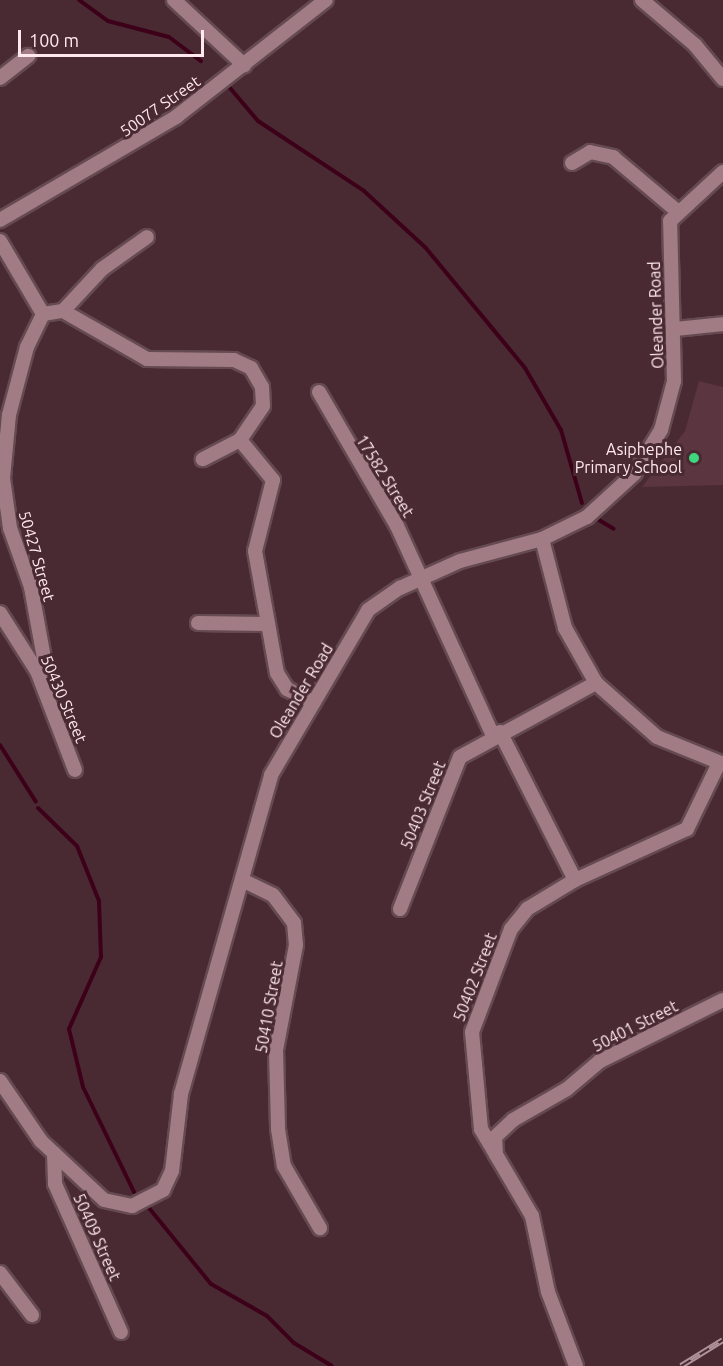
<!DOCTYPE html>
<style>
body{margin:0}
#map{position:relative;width:723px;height:1366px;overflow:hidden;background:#4a2a32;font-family:Ubuntu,sans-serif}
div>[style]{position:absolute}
.built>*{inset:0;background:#5b353f}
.stream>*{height:4px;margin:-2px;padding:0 2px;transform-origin:2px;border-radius:2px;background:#3d0019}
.roads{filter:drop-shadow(2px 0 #654a51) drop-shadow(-2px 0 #654a51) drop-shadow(0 2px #654a51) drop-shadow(0 -2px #654a51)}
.minor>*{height:14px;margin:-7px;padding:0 7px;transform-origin:7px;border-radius:7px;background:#a27c85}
.rail>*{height:6px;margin-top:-3px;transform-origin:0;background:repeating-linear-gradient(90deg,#4a2a32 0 11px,#ae949a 0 22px);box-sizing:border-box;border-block:2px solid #ae949a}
.dots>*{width:16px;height:16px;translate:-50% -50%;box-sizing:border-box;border:3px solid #4a2a32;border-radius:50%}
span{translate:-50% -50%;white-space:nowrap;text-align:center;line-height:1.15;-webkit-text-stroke:6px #4a2a32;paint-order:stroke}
.street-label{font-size:16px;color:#ffe9ee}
.poi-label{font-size:16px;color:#ffe9ee}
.right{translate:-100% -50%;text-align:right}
.scale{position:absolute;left:18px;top:30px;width:186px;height:27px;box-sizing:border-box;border:3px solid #ffe9ee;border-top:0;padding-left:8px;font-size:18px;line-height:21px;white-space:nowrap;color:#ffe9ee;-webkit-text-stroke:4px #4a2a32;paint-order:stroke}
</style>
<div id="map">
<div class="built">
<div style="clip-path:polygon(699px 381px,723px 387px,723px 485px,642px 487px,685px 431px)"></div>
</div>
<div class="stream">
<div style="left:79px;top:0;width:36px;rotate:36deg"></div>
<div style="left:108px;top:21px;width:63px;rotate:14.7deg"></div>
<div style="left:169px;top:37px;width:40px;rotate:37deg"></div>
<div style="left:230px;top:88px;width:43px;rotate:49.7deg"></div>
<div style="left:258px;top:121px;width:127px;rotate:33.4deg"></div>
<div style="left:364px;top:191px;width:83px;rotate:42.6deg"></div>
<div style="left:425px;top:247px;width:157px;rotate:50.4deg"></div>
<div style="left:525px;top:368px;width:72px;rotate:59.9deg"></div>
<div style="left:561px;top:430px;width:76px;rotate:74deg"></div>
<div style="left:599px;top:520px;width:17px;rotate:31deg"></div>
<div style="left:0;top:745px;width:67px;rotate:57.7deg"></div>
<div style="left:38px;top:808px;width:54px;rotate:44.3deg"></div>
<div style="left:77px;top:846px;width:59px;rotate:68.2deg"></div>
<div style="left:99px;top:901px;width:56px;rotate:88deg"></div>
<div style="left:101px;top:957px;width:79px;rotate:114deg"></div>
<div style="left:69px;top:1029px;width:60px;rotate:76.4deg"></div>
<div style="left:83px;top:1087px;width:117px;rotate:64.1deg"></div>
<div style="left:149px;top:1208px;width:98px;rotate:50.8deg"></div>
<div style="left:211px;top:1284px;width:64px;rotate:29.7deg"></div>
<div style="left:267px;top:1316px;width:38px;rotate:45deg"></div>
<div style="left:294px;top:1343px;width:44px;rotate:31.2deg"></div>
</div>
<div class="roads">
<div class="minor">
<div style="left:174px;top:0;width:96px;rotate:42.9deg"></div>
<div style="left:642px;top:0;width:70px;rotate:40.3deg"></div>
<div style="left:695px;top:45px;width:44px;rotate:50.5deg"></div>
<div style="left:0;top:78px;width:36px;rotate:-38deg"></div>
<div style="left:572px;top:163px;width:21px;rotate:-31deg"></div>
<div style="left:590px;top:152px;width:24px;rotate:12deg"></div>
<div style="left:613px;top:157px;width:82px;rotate:40.1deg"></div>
<div style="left:0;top:220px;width:204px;rotate:-30.3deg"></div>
<div style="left:176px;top:117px;width:190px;rotate:-38deg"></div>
<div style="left:0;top:241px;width:85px;rotate:59.5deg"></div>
<div style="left:63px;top:311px;width:57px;rotate:-47.1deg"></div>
<div style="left:102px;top:269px;width:55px;rotate:-35.4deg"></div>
<div style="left:43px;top:314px;width:20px;rotate:-9deg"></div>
<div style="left:63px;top:311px;width:97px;rotate:29.7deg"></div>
<div style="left:147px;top:359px;width:87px;rotate:0.7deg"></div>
<div style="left:234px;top:360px;width:19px;rotate:25deg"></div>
<div style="left:251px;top:368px;width:22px;rotate:60deg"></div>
<div style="left:262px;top:387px;width:19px;rotate:87deg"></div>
<div style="left:263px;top:406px;width:41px;rotate:124.1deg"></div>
<div style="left:240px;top:440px;width:42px;rotate:152.8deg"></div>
<div style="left:675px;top:329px;width:48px;rotate:-5.9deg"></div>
<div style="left:319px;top:392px;width:155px;rotate:59.8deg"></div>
<div style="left:397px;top:526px;width:231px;rotate:65.4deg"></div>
<div style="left:240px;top:440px;width:52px;rotate:50.5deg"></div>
<div style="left:273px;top:480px;width:73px;rotate:104.2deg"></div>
<div style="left:255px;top:551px;width:124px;rotate:79.8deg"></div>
<div style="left:277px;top:673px;width:19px;rotate:58deg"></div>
<div style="left:287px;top:689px;width:30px;rotate:27deg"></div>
<div style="left:542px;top:539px;width:92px;rotate:75.5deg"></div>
<div style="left:565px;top:628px;width:63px;rotate:60.6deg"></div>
<div style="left:596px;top:683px;width:81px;rotate:41.5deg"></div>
<div style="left:657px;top:737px;width:71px;rotate:22.2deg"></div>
<div style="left:0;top:613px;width:69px;rotate:57.5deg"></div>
<div style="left:37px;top:671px;width:106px;rotate:69deg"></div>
<div style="left:198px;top:623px;width:67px;rotate:0.9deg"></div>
<div style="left:37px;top:671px;width:9px;rotate:-13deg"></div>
<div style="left:46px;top:669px;width:83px;rotate:-100.4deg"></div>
<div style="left:31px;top:587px;width:63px;rotate:-109.6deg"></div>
<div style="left:10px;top:528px;width:50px;rotate:-98deg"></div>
<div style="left:3px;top:478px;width:63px;rotate:-84.6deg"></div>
<div style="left:9px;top:415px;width:70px;rotate:-75.2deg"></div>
<div style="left:27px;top:347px;width:37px;rotate:-64deg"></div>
<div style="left:500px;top:732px;width:166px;rotate:63.1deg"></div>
<div style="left:242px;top:880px;width:34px;rotate:26deg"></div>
<div style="left:273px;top:895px;width:35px;rotate:53deg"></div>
<div style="left:294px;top:923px;width:22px;rotate:85deg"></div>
<div style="left:296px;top:945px;width:107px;rotate:100.8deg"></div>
<div style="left:276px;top:1050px;width:79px;rotate:88.5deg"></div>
<div style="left:278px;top:1129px;width:37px;rotate:81deg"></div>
<div style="left:284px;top:1166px;width:72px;rotate:59.9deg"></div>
<div style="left:400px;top:909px;width:163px;rotate:-68.5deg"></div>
<div style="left:460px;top:757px;width:155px;rotate:-28.6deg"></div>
<div style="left:0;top:1081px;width:73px;rotate:55.7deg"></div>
<div style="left:41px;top:1141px;width:86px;rotate:43.1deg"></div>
<div style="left:104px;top:1200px;width:29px;rotate:12deg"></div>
<div style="left:132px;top:1206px;width:35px;rotate:-27deg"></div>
<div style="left:163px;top:1190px;width:21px;rotate:-65deg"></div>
<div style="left:172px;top:1171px;width:78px;rotate:-83.3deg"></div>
<div style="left:181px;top:1094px;width:331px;rotate:-74.2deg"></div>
<div style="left:271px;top:775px;width:191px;rotate:-59.5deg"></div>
<div style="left:368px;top:610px;width:39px;rotate:-35deg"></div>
<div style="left:400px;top:588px;width:66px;rotate:-24.2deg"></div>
<div style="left:460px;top:561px;width:85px;rotate:-15deg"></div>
<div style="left:542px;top:539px;width:50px;rotate:-26.1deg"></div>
<div style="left:587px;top:517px;width:64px;rotate:-42.5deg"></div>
<div style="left:634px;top:474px;width:52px;rotate:-58.5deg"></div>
<div style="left:661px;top:430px;width:51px;rotate:-75.1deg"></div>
<div style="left:674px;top:381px;width:160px;rotate:-91.4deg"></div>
<div style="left:670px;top:221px;width:72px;rotate:-42.8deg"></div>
<div style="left:54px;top:1153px;width:31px;rotate:88deg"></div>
<div style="left:55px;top:1184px;width:162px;rotate:66deg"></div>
<div style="left:496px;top:1155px;width:18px;rotate:-93deg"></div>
<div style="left:495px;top:1137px;width:25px;rotate:-43deg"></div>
<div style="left:513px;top:1120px;width:62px;rotate:-29.9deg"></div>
<div style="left:567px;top:1089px;width:43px;rotate:-40.3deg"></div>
<div style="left:600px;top:1061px;width:137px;rotate:-26.4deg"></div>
<div style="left:0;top:1273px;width:53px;rotate:52.7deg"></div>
<div style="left:576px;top:1366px;width:79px;rotate:-110.7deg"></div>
<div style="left:548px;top:1292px;width:78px;rotate:-101.9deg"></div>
<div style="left:532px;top:1216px;width:101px;rotate:-120.4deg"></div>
<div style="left:481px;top:1129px;width:97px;rotate:-95.3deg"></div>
<div style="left:472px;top:1032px;width:110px;rotate:-69.3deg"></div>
<div style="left:511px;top:929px;width:26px;rotate:-51deg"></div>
<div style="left:527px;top:909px;width:56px;rotate:-31.1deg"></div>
<div style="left:575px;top:880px;width:123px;rotate:-24.5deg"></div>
<div style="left:687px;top:829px;width:73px;rotate:-64.1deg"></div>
</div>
</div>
<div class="rail">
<div style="left:681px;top:1366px;width:49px;rotate:-31.8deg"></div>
</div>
<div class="dots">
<div style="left:694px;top:458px;background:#3ed77d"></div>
</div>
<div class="street-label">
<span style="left:160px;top:106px;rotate:-35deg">50077 Street</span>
<span style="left:656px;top:315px;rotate:-92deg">Oleander Road</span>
<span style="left:385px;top:476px;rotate:58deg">17582 Street</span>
<span style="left:37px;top:556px;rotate:74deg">50427 Street</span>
<span style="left:301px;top:691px;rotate:-59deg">Oleander Road</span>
<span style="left:64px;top:699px;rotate:67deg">50430 Street</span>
<span style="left:423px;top:805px;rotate:-68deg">50403 Street</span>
<span style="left:475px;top:977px;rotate:-69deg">50402 Street</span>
<span style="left:269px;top:1007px;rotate:-80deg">50410 Street</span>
<span style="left:635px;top:1026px;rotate:-27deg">50401 Street</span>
<span style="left:97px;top:1237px;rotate:66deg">50409 Street</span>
</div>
<div class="poi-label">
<span class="right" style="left:682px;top:458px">Asiphephe<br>Primary School</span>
</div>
<div class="scale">100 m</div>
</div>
